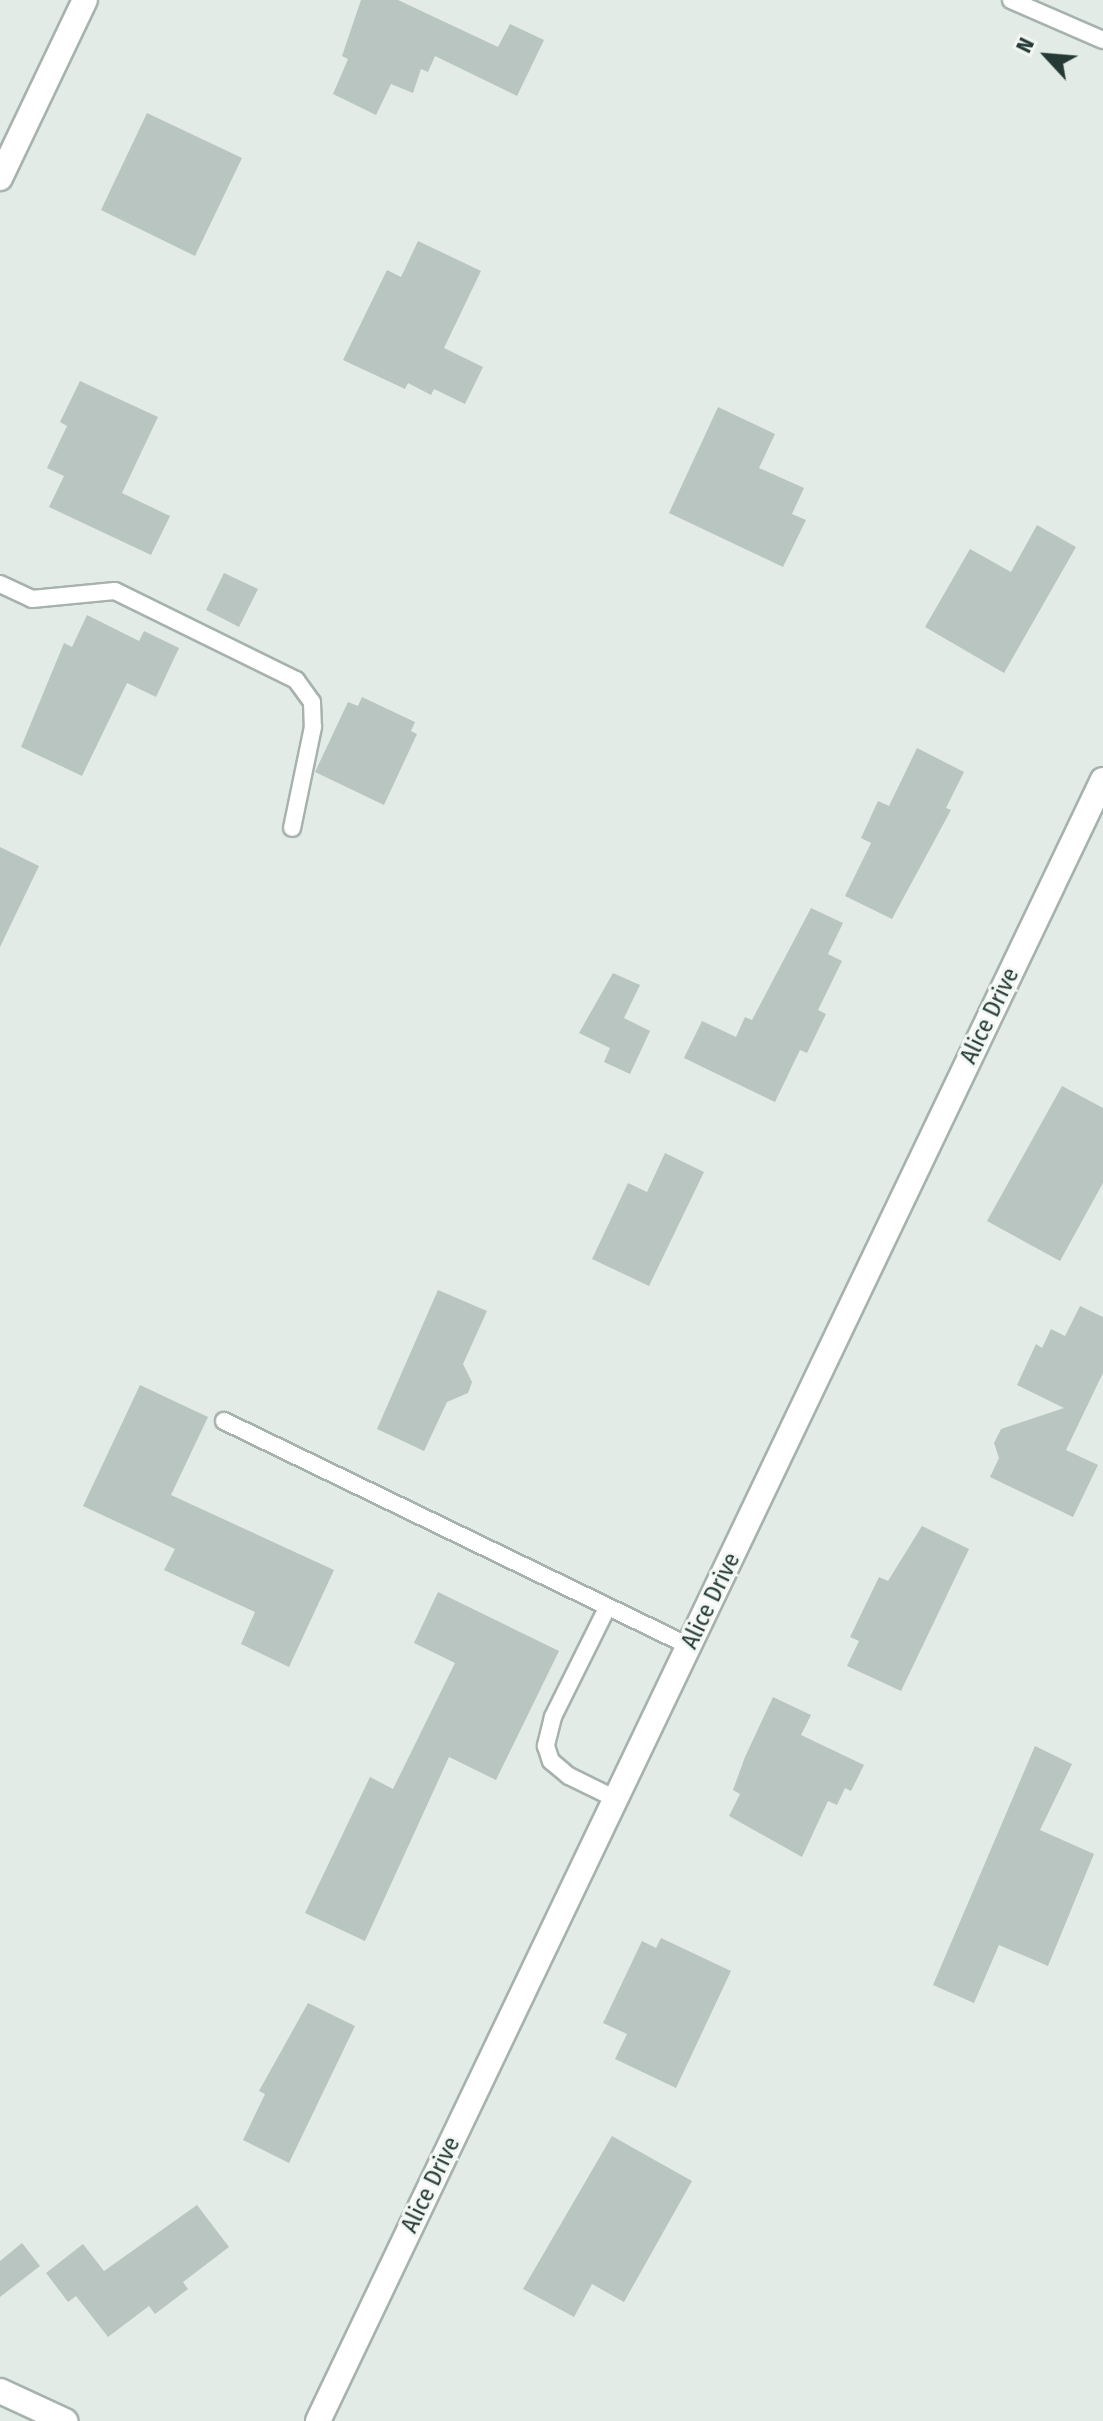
<!DOCTYPE html>
<style>
body{margin:0}
#map{position:relative;width:1103px;height:2421px;overflow:hidden;background:#e3ebe7;font-family:"Fira Sans Condensed",sans-serif}
div>[style]{position:absolute}
.building>*{inset:0;background:#b9c5c0}
.roads{filter:drop-shadow(2px 0 #a6b2ae) drop-shadow(-2px 0 #a6b2ae) drop-shadow(0 2px #a6b2ae) drop-shadow(0 -2px #a6b2ae)}
.service>*{height:16px;margin:-8px;padding:0 8px;transform-origin:8px;border-radius:8px;background:#fff}
.minor>*{height:24px;margin:-12px;padding:0 12px;transform-origin:12px;border-radius:12px;background:#fff}
span{translate:-50% -50%;white-space:nowrap;text-align:center;line-height:1.15;-webkit-text-stroke:6px #f3f8f5;paint-order:stroke}
.street-label{font-size:24px;color:#253a34}
.north{position:absolute;left:1007px;top:16px;width:80px;height:80px;-webkit-text-stroke:6px #f3f8f5;paint-order:stroke;rotate:296deg;font-size:22px;font-weight:700;line-height:32px;text-align:center;color:#253a34}
.north::after{content:'';display:block;margin:auto;width:28px;height:36px;background:#253a34;clip-path:polygon(50% 0,100% 100%,50% 72%,0 100%)}
</style>
<div id="map">
<div class="building">
<div style="clip-path:polygon(361px 0,398px 0,498px 47px,510px 24px,544px 40px,517px 96px,435px 56px,428px 72px,421px 69px,413px 93px,391px 84px,376px 115px,333px 94px,348px 59px,342px 56px)"></div>
<div style="clip-path:polygon(147px 113px,242px 158px,195px 256px,101px 210px)"></div>
<div style="clip-path:polygon(418px 241px,481px 271px,444px 348px,483px 367px,465px 404px,434px 389px,431px 395px,408px 383px,405px 389px,343px 360px,387px 270px,401px 277px)"></div>
<div style="clip-path:polygon(80px 381px,158px 417px,122px 493px,170px 516px,151px 555px,49px 507px,64px 476px,47px 468px,67px 426px,60px 422px)"></div>
<div style="clip-path:polygon(718px 407px,775px 434px,759px 468px,804px 488px,792px 514px,806px 520px,783px 567px,669px 513px)"></div>
<div style="clip-path:polygon(1037px 525px,1076px 547px,1004px 673px,925px 627px,970px 549px,1011px 572px)"></div>
<div style="clip-path:polygon(224px 573px,258px 589px,239px 627px,206px 610px)"></div>
<div style="clip-path:polygon(87px 615px,139px 641px,144px 631px,179px 648px,156px 697px,127px 683px,82px 776px,21px 747px,64px 643px,72px 647px)"></div>
<div style="clip-path:polygon(362px 697px,415px 722px,411px 731px,417px 734px,384px 805px,315px 772px,348px 702px,358px 706px)"></div>
<div style="clip-path:polygon(917px 748px,964px 772px,946px 808px,951px 810px,892px 919px,845px 896px,871px 843px,861px 838px,878px 801px,889px 806px)"></div>
<div style="clip-path:polygon(0 847px,39px 866px,0 947px)"></div>
<div style="clip-path:polygon(811px 908px,843px 923px,828px 954px,842px 961px,818px 1010px,826px 1014px,807px 1053px,800px 1050px,775px 1102px,684px 1058px,702px 1021px,736px 1037px,745px 1017px,752px 1020px)"></div>
<div style="clip-path:polygon(613px 973px,640px 985px,624px 1018px,650px 1031px,630px 1074px,604px 1062px,610px 1048px,579px 1033px)"></div>
<div style="clip-path:polygon(1062px 1086px,1103px 1108px,1103px 1183px,1060px 1261px,987px 1221px)"></div>
<div style="clip-path:polygon(665px 1153px,704px 1172px,649px 1286px,592px 1259px,628px 1183px,647px 1192px)"></div>
<div style="clip-path:polygon(438px 1290px,487px 1311px,463px 1364px,472px 1382px,468px 1393px,447px 1402px,424px 1451px,377px 1429px)"></div>
<div style="clip-path:polygon(1080px 1306px,1103px 1317px,1103px 1373px,1066px 1450px,1098px 1465px,1073px 1517px,990px 1477px,999px 1458px,994px 1443px,1001px 1429px,1064px 1408px,1017px 1385px,1036px 1344px,1042px 1348px,1051px 1329px,1065px 1336px)"></div>
<div style="clip-path:polygon(140px 1385px,208px 1417px,171px 1495px,334px 1570px,289px 1667px,241px 1644px,255px 1612px,164px 1570px,175px 1549px,83px 1506px)"></div>
<div style="clip-path:polygon(922px 1526px,969px 1549px,901px 1691px,847px 1666px,859px 1641px,850px 1637px,879px 1577px,888px 1581px)"></div>
<div style="clip-path:polygon(438px 1592px,559px 1651px,496px 1780px,449px 1757px,365px 1941px,305px 1913px,370px 1777px,393px 1789px,455px 1663px,414px 1643px)"></div>
<div style="clip-path:polygon(773px 1697px,811px 1715px,801px 1735px,864px 1765px,851px 1791px,845px 1788px,837px 1805px,828px 1801px,802px 1857px,729px 1816px,740px 1794px,733px 1790px,745px 1757px)"></div>
<div style="clip-path:polygon(1035px 1746px,1072px 1764px,1040px 1830px,1094px 1854px,1048px 1966px,999px 1945px,974px 2003px,933px 1985px)"></div>
<div style="clip-path:polygon(661px 1938px,731px 1971px,676px 2088px,615px 2059px,627px 2034px,603px 2023px,642px 1941px,656px 1948px)"></div>
<div style="clip-path:polygon(308px 2003px,355px 2026px,289px 2163px,243px 2140px,265px 2094px,259px 2091px)"></div>
<div style="clip-path:polygon(612px 2136px,692px 2181px,624px 2302px,592px 2284px,574px 2317px,523px 2289px)"></div>
<div style="clip-path:polygon(197px 2205px,229px 2247px,183px 2282px,188px 2289px,155px 2314px,149px 2306px,108px 2337px,76px 2296px,68px 2302px,46px 2273px,83px 2244px,104px 2271px)"></div>
<div style="clip-path:polygon(22px 2243px,40px 2266px,0 2297px,0 2261px)"></div>
</div>
<div class="roads">
<div class="service">
<div style="left:1011px;top:0;width:100px;rotate:23.5deg"></div>
<div style="left:0;top:584px;width:35px;rotate:25deg"></div>
<div style="left:32px;top:599px;width:83px;rotate:-5.5deg"></div>
<div style="left:115px;top:591px;width:202px;rotate:26.2deg"></div>
<div style="left:296px;top:680px;width:27px;rotate:54deg"></div>
<div style="left:312px;top:702px;width:25px;rotate:88deg"></div>
<div style="left:313px;top:727px;width:103px;rotate:101.7deg"></div>
<div style="left:224px;top:1421px;width:517px;rotate:25.82deg"></div>
<div style="left:607px;top:1608px;width:122px;rotate:116.4deg"></div>
<div style="left:553px;top:1717px;width:30px;rotate:104deg"></div>
<div style="left:546px;top:1746px;width:16px;rotate:72deg"></div>
<div style="left:551px;top:1761px;width:23px;rotate:40deg"></div>
<div style="left:569px;top:1776px;width:52px;rotate:26.1deg"></div>
</div>
<div class="minor">
<div style="left:0;top:178px;width:197px;rotate:-64.5deg"></div>
<div style="left:0;top:2391px;width:72px;rotate:24.8deg"></div>
<div style="left:318px;top:2421px;width:1819px;rotate:-64.44deg"></div>
</div>
</div>
<div class="street-label">
<span style="left:990px;top:1016px;rotate:-64deg">Alice Drive</span>
<span style="left:711px;top:1601px;rotate:-64deg">Alice Drive</span>
<span style="left:431px;top:2185px;rotate:-64deg">Alice Drive</span>
</div>
<div class="north">N</div>
</div>
